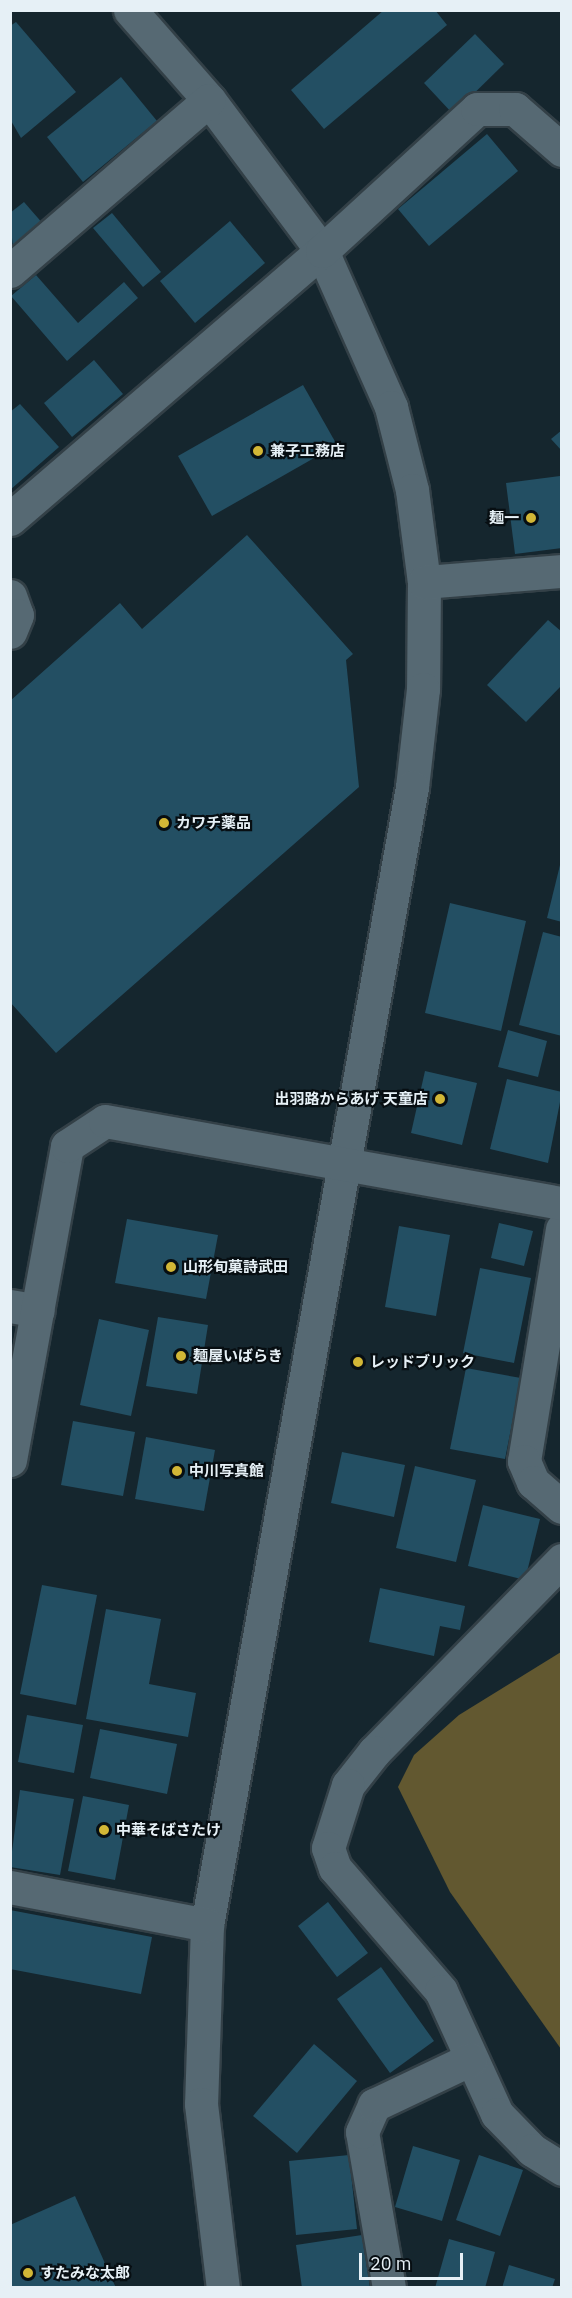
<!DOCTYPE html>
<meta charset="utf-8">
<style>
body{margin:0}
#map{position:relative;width:572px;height:2298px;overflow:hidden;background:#15262e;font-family:"IBM Plex Sans","Noto Sans JP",sans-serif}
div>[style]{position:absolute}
.forest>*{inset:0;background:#625830}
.building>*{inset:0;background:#234f63}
.roads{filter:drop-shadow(2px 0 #334047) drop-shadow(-2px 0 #334047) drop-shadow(0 2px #334047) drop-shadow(0 -2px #334047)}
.minor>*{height:33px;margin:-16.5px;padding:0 16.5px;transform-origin:16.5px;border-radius:16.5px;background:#566973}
.dots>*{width:16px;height:16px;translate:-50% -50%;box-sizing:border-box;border:3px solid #070e12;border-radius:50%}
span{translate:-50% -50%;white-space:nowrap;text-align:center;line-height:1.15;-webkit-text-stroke:4.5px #070e12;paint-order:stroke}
.poi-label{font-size:15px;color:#e6f0f6;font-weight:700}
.left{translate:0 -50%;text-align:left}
.right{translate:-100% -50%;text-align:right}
.frame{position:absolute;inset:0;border:12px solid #e6f0f6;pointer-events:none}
.scale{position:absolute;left:359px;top:2253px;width:104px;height:27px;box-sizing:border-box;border:3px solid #e6f0f6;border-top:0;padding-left:8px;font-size:18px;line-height:21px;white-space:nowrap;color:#e6f0f6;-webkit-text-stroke:4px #070e12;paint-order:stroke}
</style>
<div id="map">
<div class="forest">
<div style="clip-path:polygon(561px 1652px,561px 2049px,450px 1892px,398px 1787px,414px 1755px,459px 1715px)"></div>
</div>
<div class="building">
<div style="clip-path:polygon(384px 10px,435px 10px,447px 25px,324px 129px,291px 90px)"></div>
<div style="clip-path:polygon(16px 22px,76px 92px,21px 138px,10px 119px,10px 26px)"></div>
<div style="clip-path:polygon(475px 34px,504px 64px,453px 114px,424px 83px)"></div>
<div style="clip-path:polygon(121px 77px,157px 121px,83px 182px,47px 137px)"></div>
<div style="clip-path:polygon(487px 134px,518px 171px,429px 246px,398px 209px)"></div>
<div style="clip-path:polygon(24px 202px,44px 225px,13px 250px,10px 213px)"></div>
<div style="clip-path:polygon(112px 213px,161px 272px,143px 287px,93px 228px)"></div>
<div style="clip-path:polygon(230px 221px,265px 263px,195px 323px,160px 281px)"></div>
<div style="clip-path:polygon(36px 275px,78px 323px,124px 282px,138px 298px,67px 361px,11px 296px)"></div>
<div style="clip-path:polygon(94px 360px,123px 394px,72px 437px,44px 403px)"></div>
<div style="clip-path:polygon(303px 385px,337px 445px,212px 516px,178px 456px)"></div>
<div style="clip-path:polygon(20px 404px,59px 447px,10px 490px,10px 412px)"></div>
<div style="clip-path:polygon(562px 430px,562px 451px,551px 439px)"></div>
<div style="clip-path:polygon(560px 476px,562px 548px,515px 554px,506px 483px)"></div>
<div style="clip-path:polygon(247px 535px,353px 654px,346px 660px,359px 787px,56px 1053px,10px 1002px,10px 701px,120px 603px,142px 629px)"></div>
<div style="clip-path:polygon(548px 620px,562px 632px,562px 685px,526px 722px,487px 685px)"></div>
<div style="clip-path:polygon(561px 861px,562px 861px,562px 922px,547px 918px)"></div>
<div style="clip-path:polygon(450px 903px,526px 921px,501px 1031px,425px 1013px)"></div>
<div style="clip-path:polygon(543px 932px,562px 937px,562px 1036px,519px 1025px)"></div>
<div style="clip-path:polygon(508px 1030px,547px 1041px,538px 1077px,498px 1067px)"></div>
<div style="clip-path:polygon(425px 1071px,477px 1083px,462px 1145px,411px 1133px)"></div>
<div style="clip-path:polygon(507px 1079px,562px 1092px,548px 1163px,490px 1149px)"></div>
<div style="clip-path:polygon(127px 1219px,218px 1235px,206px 1299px,115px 1283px)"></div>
<div style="clip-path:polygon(499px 1223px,533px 1231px,524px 1266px,491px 1258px)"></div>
<div style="clip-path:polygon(399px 1226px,450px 1235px,436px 1316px,385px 1307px)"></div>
<div style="clip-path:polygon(480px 1268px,531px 1278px,514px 1363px,463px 1353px)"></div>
<div style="clip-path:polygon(158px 1317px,208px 1325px,197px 1394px,146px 1386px)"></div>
<div style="clip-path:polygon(99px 1319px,149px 1330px,131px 1416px,80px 1405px)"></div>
<div style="clip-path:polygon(466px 1368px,521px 1378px,505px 1459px,450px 1449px)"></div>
<div style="clip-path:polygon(73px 1421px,135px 1432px,123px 1496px,61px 1485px)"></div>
<div style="clip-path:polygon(146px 1437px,215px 1450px,204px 1511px,135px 1499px)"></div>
<div style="clip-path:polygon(342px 1452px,405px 1465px,394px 1517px,331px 1503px)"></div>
<div style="clip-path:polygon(415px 1466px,476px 1480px,456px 1562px,396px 1548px)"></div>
<div style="clip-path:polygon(483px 1505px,540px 1519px,525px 1580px,468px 1566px)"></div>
<div style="clip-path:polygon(42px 1585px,97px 1595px,76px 1705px,20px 1694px)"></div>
<div style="clip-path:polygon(380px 1588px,465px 1606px,460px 1630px,440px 1626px,434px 1656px,369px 1642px)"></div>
<div style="clip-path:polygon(106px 1609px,161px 1619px,149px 1684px,196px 1693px,188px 1737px,86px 1719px)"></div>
<div style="clip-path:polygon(27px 1715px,83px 1725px,74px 1773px,18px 1762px)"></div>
<div style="clip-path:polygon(100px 1729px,177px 1744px,167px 1794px,90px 1778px)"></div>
<div style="clip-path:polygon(20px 1790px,74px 1799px,60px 1875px,10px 1867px)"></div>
<div style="clip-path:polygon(83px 1796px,129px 1805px,115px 1880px,68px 1871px)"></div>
<div style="clip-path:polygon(328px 1902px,368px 1953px,337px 1977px,298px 1926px)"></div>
<div style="clip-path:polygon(10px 1910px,152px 1937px,141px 1994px,10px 1969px)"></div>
<div style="clip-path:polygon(381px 1967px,434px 2041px,390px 2073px,337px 1999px)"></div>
<div style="clip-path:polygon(314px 2044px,357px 2081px,297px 2153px,253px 2116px)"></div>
<div style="clip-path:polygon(413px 2146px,460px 2160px,442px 2221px,395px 2207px)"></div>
<div style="clip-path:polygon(349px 2155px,357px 2229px,296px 2235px,289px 2161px)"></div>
<div style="clip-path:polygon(479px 2155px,523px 2170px,500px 2236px,456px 2220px)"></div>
<div style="clip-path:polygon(75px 2196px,116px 2288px,10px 2288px,10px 2225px)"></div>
<div style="clip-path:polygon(362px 2235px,370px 2288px,302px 2288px,296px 2245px)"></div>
<div style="clip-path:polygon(449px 2239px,495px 2252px,485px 2288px,435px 2288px)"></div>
<div style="clip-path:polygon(509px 2265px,555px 2279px,552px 2288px,502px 2288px)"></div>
</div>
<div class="roads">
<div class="minor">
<div style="left:130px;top:10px;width:120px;rotate:48.7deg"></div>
<div style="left:209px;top:100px;width:189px;rotate:53.2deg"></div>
<div style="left:322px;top:251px;width:171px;rotate:66.1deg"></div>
<div style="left:391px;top:407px;width:86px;rotate:75.8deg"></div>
<div style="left:412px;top:490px;width:93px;rotate:82.6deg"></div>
<div style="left:424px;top:582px;width:107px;rotate:90.5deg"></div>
<div style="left:423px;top:689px;width:99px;rotate:96.4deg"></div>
<div style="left:412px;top:787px;width:1156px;rotate:100.21deg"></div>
<div style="left:207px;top:1925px;width:179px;rotate:91.9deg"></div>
<div style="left:201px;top:2104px;width:185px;rotate:83.2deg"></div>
<div style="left:10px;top:271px;width:262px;rotate:-40.7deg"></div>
<div style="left:10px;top:519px;width:411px;rotate:-40.7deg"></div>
<div style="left:322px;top:251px;width:210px;rotate:-42.5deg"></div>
<div style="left:477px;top:109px;width:38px"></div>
<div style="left:515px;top:109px;width:62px;rotate:41.1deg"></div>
<div style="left:424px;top:582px;width:138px;rotate:-4.6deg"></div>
<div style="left:10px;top:596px;width:20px;rotate:70deg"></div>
<div style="left:17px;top:615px;width:18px;rotate:112deg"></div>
<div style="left:562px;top:1229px;width:235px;rotate:99.3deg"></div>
<div style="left:524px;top:1461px;width:23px;rotate:67deg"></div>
<div style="left:533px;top:1482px;width:38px;rotate:41deg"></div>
<div style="left:10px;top:1306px;width:28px;rotate:10deg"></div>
<div style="left:10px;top:1460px;width:319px;rotate:-79.7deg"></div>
<div style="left:67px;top:1146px;width:45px;rotate:-33.3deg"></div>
<div style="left:105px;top:1121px;width:464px;rotate:10.2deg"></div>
<div style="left:562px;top:1560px;width:269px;rotate:134.4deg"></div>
<div style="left:374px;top:1752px;width:42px;rotate:128.2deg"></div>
<div style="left:348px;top:1785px;width:66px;rotate:107.6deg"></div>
<div style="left:328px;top:1848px;width:21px;rotate:71deg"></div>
<div style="left:335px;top:1868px;width:162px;rotate:49.2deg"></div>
<div style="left:441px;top:1991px;width:135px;rotate:65.5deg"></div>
<div style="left:497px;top:2114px;width:50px;rotate:45.8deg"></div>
<div style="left:532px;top:2150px;width:36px;rotate:32deg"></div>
<div style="left:10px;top:1887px;width:201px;rotate:10.9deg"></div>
<div style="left:389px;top:2288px;width:158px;rotate:-99.8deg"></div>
<div style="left:362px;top:2132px;width:30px;rotate:-66deg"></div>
<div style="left:374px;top:2105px;width:107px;rotate:-25.4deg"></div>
</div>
</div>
<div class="dots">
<div style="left:258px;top:451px;background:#d2b736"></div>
<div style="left:531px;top:518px;background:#d2b736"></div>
<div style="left:164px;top:823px;background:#d2b736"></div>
<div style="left:440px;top:1099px;background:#d2b736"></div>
<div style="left:171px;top:1267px;background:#d2b736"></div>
<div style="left:181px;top:1356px;background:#d2b736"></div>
<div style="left:358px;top:1362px;background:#d2b736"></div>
<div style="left:177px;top:1471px;background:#d2b736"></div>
<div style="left:104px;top:1830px;background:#d2b736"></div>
<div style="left:28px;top:2273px;background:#d2b736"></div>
</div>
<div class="poi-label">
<span class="left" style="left:270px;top:451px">兼子工務店</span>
<span class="right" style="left:519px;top:518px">麺一</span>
<span class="left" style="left:176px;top:823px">カワチ薬品</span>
<span class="right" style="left:428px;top:1099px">出羽路からあげ 天童店</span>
<span class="left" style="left:183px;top:1267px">山形旬菓詩武田</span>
<span class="left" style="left:193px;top:1356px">麺屋いばらき</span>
<span class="left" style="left:370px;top:1362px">レッドブリック</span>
<span class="left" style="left:189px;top:1471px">中川写真館</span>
<span class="left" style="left:116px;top:1830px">中華そばさたけ</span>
<span class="left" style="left:40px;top:2273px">すたみな太郎</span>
</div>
<div class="frame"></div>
<div class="scale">20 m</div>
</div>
